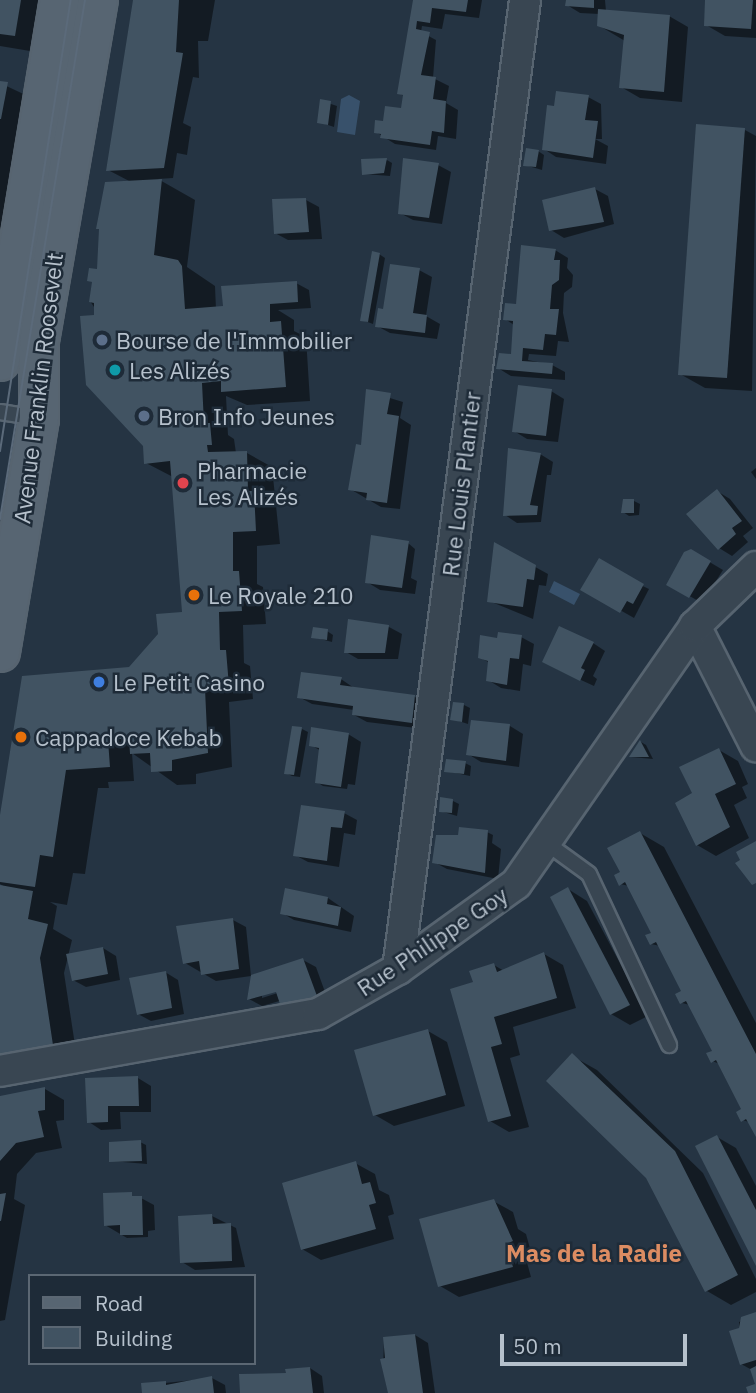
<!DOCTYPE html>
<meta charset="utf-8">
<style>
body{margin:0}
#map{position:relative;width:756px;height:1393px;overflow:hidden;background:#253443;font-family:"IBM Plex Sans",sans-serif}
div>[style]{position:absolute}
.water>*{inset:0;background:#38516b}
.shadow>*{inset:0;background:#0007}
.building>*{inset:0;background:#415362}
.roads{filter:drop-shadow(2px 0 #576470) drop-shadow(-2px 0 #576470) drop-shadow(0 2px #576470) drop-shadow(0 -2px #576470)}
.service>*{height:14px;margin:-7px;padding:0 7px;transform-origin:7px;border-radius:7px;background:#394652}
.minor>*{height:30px;margin:-15px;padding:0 15px;transform-origin:15px;border-radius:15px;background:#394652}
.primary>*{height:38px;margin:-19px;padding:0 19px;transform-origin:19px;border-radius:19px;background:#576572}
.tram>*{height:2px;margin:-1px;padding:0 1px;transform-origin:1px;border-radius:1px;background:#5b6a7a}
.dots>*{width:19px;height:19px;translate:-50% -50%;box-sizing:border-box;border:4px solid #1e2b38;border-radius:50%}
span{translate:-50% -50%;white-space:nowrap;text-align:center;line-height:1.15;-webkit-text-stroke:5px #1e2b38;paint-order:stroke}
.poi-label{font-size:23px;color:#b6c1cc}
.left{translate:0 -50%;text-align:left}
.street-label{font-size:23px;color:#b6c1cc}
.neighbourhood-label{font-size:24px;color:#dc8c62;font-weight:700}
.legend{position:absolute;left:28px;top:1274px;width:228px;height:91px;box-sizing:border-box;background:#1e2b38;border:2px solid #5b6773;margin:0;padding:9px 12px;list-style:none;font-size:21px;color:#b6c1cc}
.legend li{display:flex;align-items:center;gap:14px;height:35px}
.legend b{width:35px;border:2px solid #5b6773}
.scale{position:absolute;left:500px;top:1334px;width:187px;height:32px;box-sizing:border-box;border:4px solid #b6c1cc;border-top:0;padding-left:9px;font-size:21px;line-height:24px;white-space:nowrap;color:#b6c1cc;-webkit-text-stroke:5px #1e2b38;paint-order:stroke}
</style>
<div id="map">
<div class="water">
<div style="clip-path:polygon(349px 95px,360px 101px,355px 135px,337px 132px,341px 99px)"></div>
<div style="clip-path:polygon(554px 581px,580px 594px,574px 605px,549px 592px)"></div>
</div>
<div class="shadow">
<div style="clip-path:polygon(0 0,56px 0,48px 54px,0 46px)"></div>
<div style="clip-path:polygon(135px 0,215px 0,208px 41px,198px 41px,199px 78px,193px 77px,183px 123px,191px 127px,187px 155px,177px 153px,173px 178px,158px 179px,195px 200px,187px 267px,215px 286px,216px 309px,296px 283px,309px 290px,311px 308px,278px 310px,294px 320px,294px 331px,306px 337px,310px 401px,247px 405px,226px 396px,228px 435px,234px 439px,236px 453px,247px 453px,272px 467px,280px 544px,257px 546px,257px 584px,263px 587px,266px 624px,243px 625px,244px 663px,250px 666px,253px 699px,229px 702px,232px 767px,196px 774px,196px 784px,177px 785px,132px 753px,134px 781px,108px 782px,109px 788px,98px 788px,85px 874px,73px 873px,67px 905px,50px 902px,57px 906px,53px 929px,72px 940px,64px 973px,77px 1058px,0 1056px,0 886px,5px 887px,0 884px,0 827px,130px 668px,184px 613px,173px 477px,146px 463px,145px 445px,100px 316px,90px 301px,94px 283px,88px 280px,99px 271px,131px 182px,108px 170px)"></div>
<div style="clip-path:polygon(414px 0,482px 0,479px 18px,445px 14px,442px 29px,422px 26px,421px 32px,436px 40px,433px 78px,449px 86px,446px 103px,458px 110px,456px 139px,438px 136px,436px 150px,395px 144px,376px 132px,402px 110px,404px 96px,399px 93px)"></div>
<div style="clip-path:polygon(568px 0,605px 0,606px 11px,669px 16px,688px 27px,682px 102px,640px 98px,621px 87px,625px 41px,598px 25px,599px 14px,580px 13px,567px 5px)"></div>
<div style="clip-path:polygon(707px 0,756px 0,756px 38px,725px 36px,706px 25px)"></div>
<div style="clip-path:polygon(0 83px,32px 98px,0 269px)"></div>
<div style="clip-path:polygon(588px 97px,601px 104px,602px 139px,595px 139px,608px 146px,606px 164px,556px 157px,544px 149px,556px 108px)"></div>
<div style="clip-path:polygon(322px 101px,337px 106px,334px 127px,319px 122px)"></div>
<div style="clip-path:polygon(745px 130px,756px 136px,752px 391px,705px 388px,680px 374px)"></div>
<div style="clip-path:polygon(538px 151px,544px 155px,542px 170px,525px 165px)"></div>
<div style="clip-path:polygon(387px 160px,392px 163px,390px 176px,364px 174px)"></div>
<div style="clip-path:polygon(438px 165px,451px 172px,442px 224px,413px 220px,400px 213px)"></div>
<div style="clip-path:polygon(595px 189px,608px 196px,614px 224px,564px 238px,551px 230px)"></div>
<div style="clip-path:polygon(306px 200px,319px 207px,322px 239px,288px 240px,275px 233px)"></div>
<div style="clip-path:polygon(555px 250px,568px 258px,567px 268px,573px 275px,572px 287px,564px 293px,563px 313px,569px 342px,558px 341px,556px 356px,529px 354px,528px 360px,552px 365px,565px 372px,565px 380px,511px 376px,498px 368px,519px 357px,514px 325px,505px 319px)"></div>
<div style="clip-path:polygon(379px 254px,385px 258px,373px 324px,362px 320px)"></div>
<div style="clip-path:polygon(419px 270px,432px 277px,426px 316px,440px 324px,437px 339px,390px 333px,377px 326px)"></div>
<div style="clip-path:polygon(367px 391px,403px 402px,400px 418px,411px 425px,400px 509px,381px 507px,350px 489px,363px 447px)"></div>
<div style="clip-path:polygon(551px 391px,564px 399px,558px 442px,527px 439px,514px 431px)"></div>
<div style="clip-path:polygon(540px 454px,553px 462px,551px 475px,547px 475px,541px 522px,517px 523px,505px 515px)"></div>
<div style="clip-path:polygon(756px 468px,756px 479px,751px 472px)"></div>
<div style="clip-path:polygon(717px 491px,730px 499px,753px 528px,743px 536px,748px 542px,732px 556px,719px 548px)"></div>
<div style="clip-path:polygon(634px 501px,640px 504px,639px 515px,629px 516px,623px 512px)"></div>
<div style="clip-path:polygon(408px 543px,415px 549px,411px 578px,417px 581px,415px 594px,380px 590px,367px 582px)"></div>
<div style="clip-path:polygon(495px 545px,548px 574px,546px 586px,539px 585px,533px 619px,489px 601px)"></div>
<div style="clip-path:polygon(691px 551px,723px 570px,702px 603px,668px 584px)"></div>
<div style="clip-path:polygon(628px 579px,649px 589px,634px 618px,583px 589px)"></div>
<div style="clip-path:polygon(389px 627px,402px 634px,398px 659px,358px 659px,346px 652px)"></div>
<div style="clip-path:polygon(327px 631px,333px 635px,332px 642px,313px 637px)"></div>
<div style="clip-path:polygon(521px 637px,534px 644px,531px 666px,523px 664px,520px 691px,501px 688px,488px 680px,490px 663px,479px 657px,499px 640px)"></div>
<div style="clip-path:polygon(593px 643px,605px 651px,593px 676px,597px 679px,594px 686px,557px 669px)"></div>
<div style="clip-path:polygon(341px 679px,354px 688px,415px 697px,428px 704px,424px 729px,367px 722px,354px 715px,354px 710px,312px 704px,299px 697px)"></div>
<div style="clip-path:polygon(464px 705px,470px 708px,468px 724px,452px 719px)"></div>
<div style="clip-path:polygon(473px 722px,510px 726px,523px 734px,519px 767px,481px 762px,468px 754px)"></div>
<div style="clip-path:polygon(302px 729px,308px 732px,300px 777px,292px 776px,286px 773px)"></div>
<div style="clip-path:polygon(348px 734px,361px 742px,355px 785px,348px 784px,347px 789px,323px 786px,317px 782px,321px 751px,311px 745px)"></div>
<div style="clip-path:polygon(641px 742px,646px 745px,653px 759px,631px 757px)"></div>
<div style="clip-path:polygon(719px 750px,738px 761px,748px 784px,742px 787px,747px 798px,734px 805px,749px 838px,716px 856px,697px 845px,695px 794px)"></div>
<div style="clip-path:polygon(465px 763px,471px 766px,470px 776px,446px 771px)"></div>
<div style="clip-path:polygon(453px 801px,459px 804px,457px 816px,440px 811px)"></div>
<div style="clip-path:polygon(344px 813px,357px 820px,355px 835px,344px 833px,339px 867px,308px 862px,295px 855px)"></div>
<div style="clip-path:polygon(487px 832px,493px 835px,492px 843px,501px 849px,498px 879px,447px 869px,434px 862px)"></div>
<div style="clip-path:polygon(640px 833px,664px 847px,756px 1023px,756px 1133px,751px 1123px,743px 1120px,746px 1113px,720px 1064px,712px 1061px,714px 1052px,690px 1005px,682px 1003px,683px 992px,660px 946px,651px 944px,653px 934px,629px 886px,620px 884px)"></div>
<div style="clip-path:polygon(568px 889px,587px 901px,648px 1016px,630px 1025px,611px 1014px)"></div>
<div style="clip-path:polygon(328px 898px,354px 916px,351px 932px,294px 920px,282px 913px)"></div>
<div style="clip-path:polygon(233px 920px,246px 927px,251px 976px,216px 981px,185px 963px)"></div>
<div style="clip-path:polygon(103px 948px,116px 956px,120px 980px,86px 987px,73px 980px)"></div>
<div style="clip-path:polygon(544px 954px,563px 965px,576px 1008px,513px 1027px,520px 1055px,510px 1058px,529px 1127px,509px 1132px,490px 1121px,475px 983px,494px 965px,504px 971px)"></div>
<div style="clip-path:polygon(evenodd,303px 960px,316px 967px,329px 1003px,298px 1013px,283px 1000px,262px 1006px,249px 999px,303px 960px,284px 988px,284px 991px,262px 998px,262px 994px,284px 988px)"></div>
<div style="clip-path:polygon(165px 972px,178px 980px,184px 1014px,151px 1021px,138px 1014px)"></div>
<div style="clip-path:polygon(428px 1031px,447px 1042px,465px 1106px,394px 1126px,375px 1115px)"></div>
<div style="clip-path:polygon(572px 1056px,597px 1070px,703px 1173px,756px 1279px,756px 1292px,731px 1305px,707px 1291px,648px 1177px)"></div>
<div style="clip-path:polygon(138px 1078px,151px 1086px,151px 1112px,120px 1112px,121px 1129px,101px 1130px,89px 1122px)"></div>
<div style="clip-path:polygon(45px 1089px,64px 1100px,64px 1120px,56px 1121px,62px 1148px,36px 1153px,17px 1174px,14px 1199px,25px 1205px,5px 1320px,0 1321px,0 1098px)"></div>
<div style="clip-path:polygon(717px 1137px,736px 1148px,756px 1186px,756px 1262px)"></div>
<div style="clip-path:polygon(140px 1142px,146px 1145px,147px 1164px,111px 1161px)"></div>
<div style="clip-path:polygon(355px 1163px,375px 1174px,379px 1190px,389px 1195px,394px 1214px,388px 1216px,394px 1239px,321px 1260px,302px 1249px)"></div>
<div style="clip-path:polygon(141px 1198px,154px 1205px,155px 1230px,148px 1231px,148px 1237px,127px 1238px,105px 1225px)"></div>
<div style="clip-path:polygon(493px 1201px,513px 1212px,518px 1229px,526px 1234px,531px 1252px,525px 1255px,531px 1277px,459px 1297px,440px 1286px)"></div>
<div style="clip-path:polygon(212px 1216px,236px 1228px,245px 1267px,195px 1270px,182px 1262px)"></div>
<div style="clip-path:polygon(756px 1315px,756px 1382px,752px 1370px,741px 1364px,739px 1322px)"></div>
<div style="clip-path:polygon(415px 1335px,428px 1343px,435px 1393px,390px 1393px,383px 1370px,384px 1338px)"></div>
<div style="clip-path:polygon(310px 1368px,322px 1376px,324px 1393px,242px 1393px)"></div>
<div style="clip-path:polygon(212px 1378px,225px 1385px,226px 1393px,143px 1393px,165px 1383px)"></div>
</div>
<div class="building">
<div style="clip-path:polygon(0 0,21px 0,15px 36px,0 34px)"></div>
<div style="clip-path:polygon(133px 0,179px 0,176px 52px,183px 53px,164px 168px,106px 171px)"></div>
<div style="clip-path:polygon(413px 0,468px 0,466px 12px,432px 8px,430px 23px,417px 21px,416px 29px,430px 32px,421px 75px,436px 77px,433px 99px,446px 101px,444px 133px,432px 131px,430px 145px,380px 138px,381px 134px,374px 133px,375px 120px,383px 121px,385px 106px,401px 108px,403px 95px,397px 94px)"></div>
<div style="clip-path:polygon(566px 0,594px 0,594px 8px,565px 6px)"></div>
<div style="clip-path:polygon(705px 0,753px 0,751px 29px,704px 26px)"></div>
<div style="clip-path:polygon(598px 9px,670px 15px,664px 92px,619px 88px,624px 35px,597px 26px)"></div>
<div style="clip-path:polygon(0 81px,8px 82px,1px 119px,0 119px)"></div>
<div style="clip-path:polygon(556px 91px,589px 95px,585px 120px,598px 121px,593px 158px,542px 150px,547px 105px,554px 106px)"></div>
<div style="clip-path:polygon(320px 99px,331px 101px,328px 125px,317px 123px)"></div>
<div style="clip-path:polygon(696px 124px,745px 128px,727px 378px,678px 375px)"></div>
<div style="clip-path:polygon(526px 148px,539px 150px,536px 167px,523px 166px)"></div>
<div style="clip-path:polygon(387px 158px,384px 173px,362px 175px,361px 159px)"></div>
<div style="clip-path:polygon(403px 158px,439px 163px,429px 218px,398px 214px)"></div>
<div style="clip-path:polygon(162px 179px,154px 255px,178px 260px,182px 266px,185px 309px,223px 306px,221px 286px,297px 281px,298px 302px,270px 304px,270px 322px,281px 321px,286px 387px,221px 392px,221px 381px,202px 383px,204px 423px,210px 423px,212px 445px,207px 445px,208px 452px,247px 451px,248px 491px,254px 491px,256px 531px,233px 532px,233px 571px,239px 571px,242px 611px,219px 612px,220px 650px,226px 650px,229px 686px,205px 689px,208px 753px,172px 760px,172px 771px,151px 772px,150px 753px,130px 754px,129px 738px,108px 740px,110px 767px,66px 770px,53px 857px,40px 855px,35px 887px,0 882px,0 815px,22px 676px,129px 667px,158px 634px,156px 614px,182px 612px,170px 461px,144px 464px,143px 446px,86px 385px,80px 316px,94px 315px,94px 303px,89px 302px,92px 282px,87px 281px,89px 268px,97px 269px,99px 229px,96px 229px,105px 182px)"></div>
<div style="clip-path:polygon(595px 187px,604px 222px,549px 231px,542px 200px)"></div>
<div style="clip-path:polygon(306px 198px,309px 232px,274px 234px,272px 199px)"></div>
<div style="clip-path:polygon(521px 245px,556px 249px,554px 260px,560px 260px,559px 280px,552px 285px,550px 309px,559px 309px,556px 335px,545px 334px,543px 350px,523px 348px,522px 361px,553px 363px,552px 374px,496px 369px,499px 353px,511px 354px,513px 321px,503px 320px,505px 303px,516px 304px)"></div>
<div style="clip-path:polygon(372px 251px,380px 253px,368px 322px,360px 321px)"></div>
<div style="clip-path:polygon(390px 264px,420px 268px,413px 313px,427px 315px,425px 333px,375px 327px,378px 308px,383px 309px)"></div>
<div style="clip-path:polygon(518px 385px,552px 389px,546px 436px,512px 432px)"></div>
<div style="clip-path:polygon(366px 389px,391px 393px,387px 414px,399px 416px,387px 503px,366px 500px,367px 493px,348px 490px,356px 444px,361px 445px)"></div>
<div style="clip-path:polygon(508px 448px,541px 453px,530px 505px,538px 506px,537px 515px,503px 516px)"></div>
<div style="clip-path:polygon(717px 489px,742px 521px,732px 528px,736px 534px,718px 550px,686px 514px)"></div>
<div style="clip-path:polygon(623px 499px,634px 499px,634px 513px,621px 513px)"></div>
<div style="clip-path:polygon(371px 535px,409px 541px,402px 588px,365px 583px)"></div>
<div style="clip-path:polygon(494px 542px,536px 565px,534px 580px,527px 579px,523px 607px,487px 602px)"></div>
<div style="clip-path:polygon(691px 549px,711px 561px,689px 598px,666px 585px,684px 552px)"></div>
<div style="clip-path:polygon(599px 558px,644px 584px,633px 604px,627px 601px,620px 613px,580px 590px)"></div>
<div style="clip-path:polygon(348px 619px,389px 625px,385px 653px,344px 653px)"></div>
<div style="clip-path:polygon(559px 626px,594px 642px,581px 668px,585px 670px,580px 681px,542px 662px)"></div>
<div style="clip-path:polygon(313px 627px,328px 629px,327px 640px,311px 638px)"></div>
<div style="clip-path:polygon(498px 632px,522px 635px,519px 659px,510px 658px,507px 685px,486px 681px,488px 661px,478px 658px,480px 635px,497px 638px)"></div>
<div style="clip-path:polygon(301px 672px,342px 677px,340px 685px,415px 695px,412px 723px,352px 715px,353px 706px,297px 698px)"></div>
<div style="clip-path:polygon(453px 702px,464px 703px,462px 722px,450px 720px)"></div>
<div style="clip-path:polygon(471px 720px,510px 724px,506px 761px,466px 755px)"></div>
<div style="clip-path:polygon(292px 726px,302px 727px,294px 775px,284px 774px)"></div>
<div style="clip-path:polygon(311px 727px,349px 733px,341px 787px,315px 783px,319px 748px,309px 746px)"></div>
<div style="clip-path:polygon(640px 740px,649px 757px,629px 757px)"></div>
<div style="clip-path:polygon(719px 748px,736px 784px,715px 794px,730px 827px,696px 846px,675px 803px,692px 793px,679px 767px)"></div>
<div style="clip-path:polygon(446px 759px,466px 761px,464px 774px,444px 772px)"></div>
<div style="clip-path:polygon(440px 797px,453px 799px,452px 813px,439px 812px)"></div>
<div style="clip-path:polygon(301px 805px,345px 811px,342px 828px,331px 827px,327px 861px,293px 856px)"></div>
<div style="clip-path:polygon(459px 827px,488px 830px,485px 873px,432px 863px,436px 835px,458px 835px)"></div>
<div style="clip-path:polygon(640px 831px,756px 1054px,756px 1137px,746px 1119px,741px 1122px,736px 1112px,741px 1109px,716px 1060px,711px 1063px,706px 1053px,712px 1051px,686px 1001px,680px 1004px,675px 994px,681px 991px,656px 942px,650px 945px,645px 935px,651px 933px,625px 882px,619px 886px,614px 875px,620px 872px,607px 848px)"></div>
<div style="clip-path:polygon(756px 841px,756px 883px,752px 885px,735px 863px,740px 860px,736px 852px)"></div>
<div style="clip-path:polygon(0 885px,33px 891px,28px 919px,48px 924px,40px 958px,53px 1045px,0 1055px)"></div>
<div style="clip-path:polygon(568px 887px,630px 1005px,610px 1015px,550px 897px)"></div>
<div style="clip-path:polygon(285px 888px,328px 897px,327px 904px,341px 907px,338px 926px,280px 914px)"></div>
<div style="clip-path:polygon(233px 918px,239px 969px,201px 975px,199px 961px,183px 964px,176px 926px)"></div>
<div style="clip-path:polygon(103px 947px,108px 974px,72px 981px,66px 954px)"></div>
<div style="clip-path:polygon(544px 952px,557px 998px,494px 1017px,502px 1044px,491px 1047px,511px 1116px,488px 1122px,450px 989px,473px 982px,469px 971px,494px 963px,497px 972px)"></div>
<div style="clip-path:polygon(303px 958px,317px 996px,281px 1007px,276px 992px,247px 1000px,251px 975px)"></div>
<div style="clip-path:polygon(166px 971px,172px 1008px,137px 1015px,129px 978px)"></div>
<div style="clip-path:polygon(428px 1029px,446px 1095px,373px 1116px,354px 1050px)"></div>
<div style="clip-path:polygon(572px 1053px,675px 1151px,738px 1275px,705px 1292px,646px 1178px,546px 1081px)"></div>
<div style="clip-path:polygon(138px 1076px,139px 1106px,108px 1106px,108px 1122px,87px 1123px,85px 1078px)"></div>
<div style="clip-path:polygon(45px 1087px,45px 1110px,38px 1111px,44px 1137px,16px 1143px,0 1161px,0 1096px)"></div>
<div style="clip-path:polygon(717px 1135px,756px 1210px,756px 1266px,695px 1146px)"></div>
<div style="clip-path:polygon(141px 1140px,142px 1161px,109px 1162px,109px 1142px)"></div>
<div style="clip-path:polygon(356px 1161px,362px 1184px,370px 1182px,376px 1203px,369px 1205px,376px 1229px,301px 1250px,282px 1183px)"></div>
<div style="clip-path:polygon(132px 1192px,132px 1196px,142px 1196px,143px 1235px,120px 1235px,120px 1225px,104px 1226px,103px 1193px)"></div>
<div style="clip-path:polygon(6px 1193px,1px 1221px,0 1221px,0 1194px)"></div>
<div style="clip-path:polygon(494px 1199px,513px 1241px,506px 1244px,513px 1267px,438px 1287px,419px 1219px)"></div>
<div style="clip-path:polygon(212px 1214px,213px 1224px,231px 1223px,232px 1261px,180px 1263px,178px 1216px)"></div>
<div style="clip-path:polygon(756px 1312px,756px 1360px,740px 1365px,729px 1331px,739px 1328px,741px 1317px)"></div>
<div style="clip-path:polygon(415px 1334px,423px 1393px,388px 1393px,380px 1359px,385px 1358px,383px 1337px)"></div>
<div style="clip-path:polygon(756px 1366px,756px 1393px,748px 1393px,746px 1387px,755px 1384px,750px 1369px)"></div>
<div style="clip-path:polygon(310px 1367px,313px 1393px,240px 1393px,239px 1374px,286px 1373px,285px 1369px)"></div>
<div style="clip-path:polygon(212px 1376px,214px 1393px,142px 1393px,141px 1383px,166px 1381px,166px 1385px)"></div>
</div>
<div class="roads">
<div class="service">
<div style="left:0;top:412px;width:38px;rotate:9deg"></div>
<div style="left:545px;top:842px;width:54px;rotate:36deg"></div>
<div style="left:589px;top:874px;width:189px;rotate:64.9deg"></div>
</div>
<div class="minor">
<div style="left:695px;top:626px;width:135px;rotate:63.1deg"></div>
<div style="left:398px;top:969px;width:977px;rotate:-82.53deg"></div>
<div style="left:0;top:1071px;width:323px;rotate:-10.2deg"></div>
<div style="left:318px;top:1014px;width:92px;rotate:-29.4deg"></div>
<div style="left:398px;top:969px;width:145px;rotate:-35.8deg"></div>
<div style="left:516px;top:884px;width:314px;rotate:-55.2deg"></div>
<div style="left:695px;top:626px;width:85px;rotate:-44deg"></div>
</div>
<div class="primary">
<div style="left:0;top:361px;width:366px;rotate:-80.6deg"></div>
<div style="left:0;top:652px;width:236px;rotate:-80.5deg"></div>
<div style="left:39px;top:419px;width:78px;rotate:-90deg"></div>
<div style="left:39px;top:341px;width:346px;rotate:-80.2deg"></div>
</div>
</div>
<div class="tram">
<div style="left:0;top:451px;width:457px;rotate:-81.1deg"></div>
<div style="left:0;top:519px;width:526px;rotate:-80.7deg"></div>
</div>
<div class="dots">
<div style="left:102px;top:340px;background:#5c6f8a"></div>
<div style="left:115px;top:370px;background:#0f9aa8"></div>
<div style="left:144px;top:416px;background:#5c6f8a"></div>
<div style="left:183px;top:483px;background:#e0444e"></div>
<div style="left:194px;top:595px;background:#e8710a"></div>
<div style="left:99px;top:682px;background:#3f7fe0"></div>
<div style="left:21px;top:737px;background:#e8710a"></div>
</div>
<div class="poi-label">
<span class="left" style="left:116px;top:340px">Bourse de l'Immobilier</span>
<span class="left" style="left:129px;top:370px">Les Alizés</span>
<span class="left" style="left:158px;top:416px">Bron Info Jeunes</span>
<span class="left" style="left:197px;top:483px">Pharmacie<br>Les Alizés</span>
<span class="left" style="left:208px;top:595px">Le Royale 210</span>
<span class="left" style="left:113px;top:682px">Le Petit Casino</span>
<span class="left" style="left:35px;top:737px">Cappadoce Kebab</span>
</div>
<div class="street-label">
<span style="left:38px;top:388px;rotate:-83deg">Avenue Franklin Roosevelt</span>
<span style="left:461px;top:484px;rotate:-83deg">Rue Louis Plantier</span>
<span style="left:432px;top:941px;rotate:-34deg">Rue Philippe Goy</span>
</div>
<div class="neighbourhood-label">
<span style="left:594px;top:1254px">Mas de la Radie</span>
</div>
<ul class="legend">
<li><b style="height:9px;background:#576572"></b>Road</li>
<li><b style="height:19px;background:#415362"></b>Building</li>
</ul>
<div class="scale">50 m</div>
</div>
